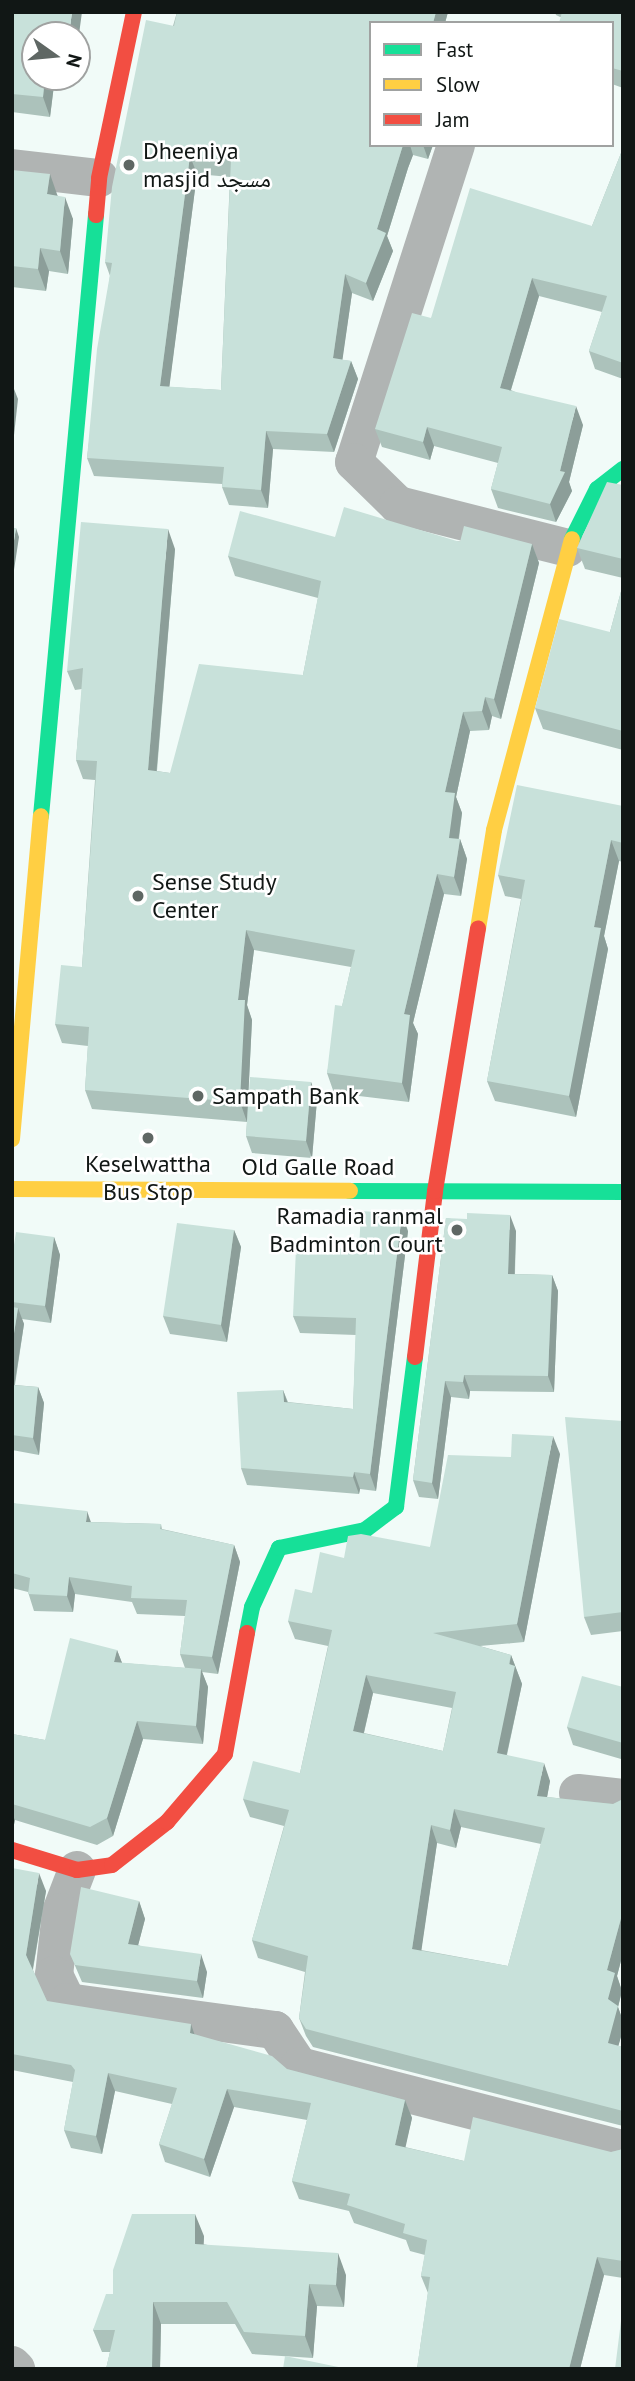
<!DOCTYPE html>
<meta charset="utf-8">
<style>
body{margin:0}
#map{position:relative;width:635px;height:2381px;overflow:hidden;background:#f1fbf8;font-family:"PT Sans","Noto Naskh Arabic",sans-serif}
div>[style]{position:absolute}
.street>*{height:38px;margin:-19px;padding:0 19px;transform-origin:19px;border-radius:19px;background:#b0b4b3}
.fast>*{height:16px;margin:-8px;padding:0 8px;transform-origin:8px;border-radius:8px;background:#16e098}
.slow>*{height:16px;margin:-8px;padding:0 8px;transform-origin:8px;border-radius:8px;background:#ffcf43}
.jam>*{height:16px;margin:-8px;padding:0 8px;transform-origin:8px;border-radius:8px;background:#f24e42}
.wall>*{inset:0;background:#acc2bb}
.shaded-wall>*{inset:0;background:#8c9e99}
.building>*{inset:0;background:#c8e1da}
.dots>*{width:19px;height:19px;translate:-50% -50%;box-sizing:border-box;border:4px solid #fff;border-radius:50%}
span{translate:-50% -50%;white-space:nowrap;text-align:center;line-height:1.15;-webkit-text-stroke:5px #fff;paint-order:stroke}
.poi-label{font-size:24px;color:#111715}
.left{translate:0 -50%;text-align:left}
.right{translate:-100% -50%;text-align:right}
.street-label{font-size:24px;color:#111715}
.frame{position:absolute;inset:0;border:14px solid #111715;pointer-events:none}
.legend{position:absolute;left:369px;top:21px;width:245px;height:126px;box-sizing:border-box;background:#fff;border:2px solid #a0a2a1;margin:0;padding:9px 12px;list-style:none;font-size:21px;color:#111715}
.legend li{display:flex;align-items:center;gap:14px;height:35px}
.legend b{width:35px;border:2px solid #a0a2a1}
.north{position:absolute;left:21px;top:21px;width:70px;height:70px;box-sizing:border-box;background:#fff;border:2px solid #a0a2a1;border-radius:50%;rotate:105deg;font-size:19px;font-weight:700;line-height:28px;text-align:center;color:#111715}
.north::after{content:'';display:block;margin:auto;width:24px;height:32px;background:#5f6764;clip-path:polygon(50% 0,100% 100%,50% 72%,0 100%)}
</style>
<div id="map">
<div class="street">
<div style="left:456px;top:145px;width:333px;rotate:107.8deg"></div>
<div style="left:354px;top:462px;width:62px;rotate:44.3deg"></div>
<div style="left:398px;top:505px;width:175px;rotate:14.2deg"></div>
<div style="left:12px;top:168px;width:88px;rotate:6.6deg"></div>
<div style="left:578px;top:1793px;width:45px;rotate:6.3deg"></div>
<div style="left:77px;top:1870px;width:45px;rotate:110.9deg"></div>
<div style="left:61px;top:1912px;width:63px;rotate:96.3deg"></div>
<div style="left:54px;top:1975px;width:30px;rotate:64deg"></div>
<div style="left:67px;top:2002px;width:210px;rotate:7.7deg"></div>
<div style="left:275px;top:2030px;width:43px;rotate:56.3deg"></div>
<div style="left:299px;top:2066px;width:334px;rotate:14.4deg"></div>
<div style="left:12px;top:2365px;width:6px;rotate:45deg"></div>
</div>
<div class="fast">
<div style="left:572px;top:539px;width:56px;rotate:-63.4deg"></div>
<div style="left:597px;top:489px;width:33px;rotate:-38deg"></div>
<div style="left:41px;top:816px;width:604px;rotate:-84.77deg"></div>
<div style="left:350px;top:1191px;width:273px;rotate:0.2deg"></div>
<div style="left:247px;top:1633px;width:26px;rotate:-79deg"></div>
<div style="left:252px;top:1607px;width:65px;rotate:-65.4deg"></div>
<div style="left:279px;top:1548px;width:88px;rotate:-11.8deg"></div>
<div style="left:365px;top:1530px;width:39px;rotate:-37deg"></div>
<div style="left:396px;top:1507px;width:151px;rotate:-82.8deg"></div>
</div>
<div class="slow">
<div style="left:478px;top:929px;width:100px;rotate:-80.8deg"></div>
<div style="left:494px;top:830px;width:301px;rotate:-75deg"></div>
<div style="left:12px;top:1139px;width:324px;rotate:-84.9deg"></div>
<div style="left:12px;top:1189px;width:338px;rotate:0.3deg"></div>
</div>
<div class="jam">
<div style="left:96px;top:215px;width:37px;rotate:-85deg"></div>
<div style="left:99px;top:178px;width:170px;rotate:-78.1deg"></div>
<div style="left:415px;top:1357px;width:167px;rotate:-83.1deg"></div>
<div style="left:435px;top:1191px;width:266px;rotate:-80.7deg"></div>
<div style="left:12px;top:1850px;width:68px;rotate:17.1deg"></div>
<div style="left:77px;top:1870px;width:35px;rotate:-8deg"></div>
<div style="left:112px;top:1865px;width:70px;rotate:-38deg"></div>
<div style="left:167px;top:1822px;width:89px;rotate:-49.5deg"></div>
<div style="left:225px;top:1754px;width:123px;rotate:-79.7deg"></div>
</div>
<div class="wall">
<div style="clip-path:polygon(12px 12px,35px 35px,35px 77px,55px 77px,50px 117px,12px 112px)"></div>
<div style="clip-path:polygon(evenodd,177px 12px,448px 12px,445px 23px,371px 145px,433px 145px,428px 159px,413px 155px,408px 168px,387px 236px,393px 251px,373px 301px,352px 293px,342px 360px,351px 361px,358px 379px,334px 452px,273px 449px,268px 508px,229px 505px,222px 487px,222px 484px,94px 476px,87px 458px,110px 276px,105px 262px,177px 12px,197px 174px,230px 177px,221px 390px,169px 387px,197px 174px)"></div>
<div style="clip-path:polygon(555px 12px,623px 12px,623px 88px,612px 84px,612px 23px,560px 17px,556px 15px)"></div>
<div style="clip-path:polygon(623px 148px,623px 379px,595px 369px,589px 351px,602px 312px,539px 296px,511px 390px,583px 425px,569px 482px,572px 491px,556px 522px,498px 508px,491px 489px,498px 463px,434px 446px,430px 460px,382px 447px,375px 429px,431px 318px,592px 226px)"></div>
<div style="clip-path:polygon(12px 170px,58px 196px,73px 219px,68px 274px,49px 271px,46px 291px,12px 287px)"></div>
<div style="clip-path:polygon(623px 485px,623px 578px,585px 569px,577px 548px)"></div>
<div style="clip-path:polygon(335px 537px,532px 544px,539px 563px,501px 719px,492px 716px,489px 730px,470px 731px,456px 797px,462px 813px,459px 839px,460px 839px,467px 859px,461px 896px,444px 894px,413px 1023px,418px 1034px,409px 1102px,334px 1093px,327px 1073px,351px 967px,254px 950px,247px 1005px,252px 1020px,248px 1098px,311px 1082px,317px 1100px,312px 1158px,252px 1153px,246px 1136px,247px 1122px,92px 1109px,85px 1090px,88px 1046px,62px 1043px,55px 1024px,82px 967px,95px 780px,83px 779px,76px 760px,82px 689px,75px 690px,67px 671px,175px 549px,157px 771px,170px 773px,303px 675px,318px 598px,235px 576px,228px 556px)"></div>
<div style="clip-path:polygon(623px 584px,623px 750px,543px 729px,535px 708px,610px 632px)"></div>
<div style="clip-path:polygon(623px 806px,623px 862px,619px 861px,604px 936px,608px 949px,576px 1117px,495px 1101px,487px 1081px,521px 899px,505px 896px,498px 875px)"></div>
<div style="clip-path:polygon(446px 1218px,516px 1231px,515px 1274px,552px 1275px,558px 1291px,554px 1392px,470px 1391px,469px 1399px,451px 1397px,438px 1499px,419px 1497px,413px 1480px)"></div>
<div style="clip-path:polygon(234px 1230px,241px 1247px,227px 1342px,170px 1334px,163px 1316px)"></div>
<div style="clip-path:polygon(408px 1231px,376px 1491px,360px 1489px,359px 1494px,247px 1485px,241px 1468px,283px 1390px,288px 1402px,353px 1409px,356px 1335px,300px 1333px,293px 1316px,359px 1249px)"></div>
<div style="clip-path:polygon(54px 1237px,60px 1255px,51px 1323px,22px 1319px,24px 1324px,15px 1385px,38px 1387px,44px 1403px,39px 1455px,12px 1450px,12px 1258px)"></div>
<div style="clip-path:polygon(623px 1421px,623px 1631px,591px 1635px,584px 1617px)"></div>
<div style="clip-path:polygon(evenodd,560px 1454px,524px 1642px,480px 1646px,511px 1655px,522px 1684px,507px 1755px,550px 1781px,547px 1797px,613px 1804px,623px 1799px,623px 1953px,617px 1976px,622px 1991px,618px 2007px,623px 2021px,623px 2030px,618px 2046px,623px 2047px,623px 2126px,313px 2047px,306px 2036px,299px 2018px,305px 1972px,258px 1958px,252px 1940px,284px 1826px,250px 1817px,243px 1799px,300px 1773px,328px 1646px,295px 1639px,288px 1621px,312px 1593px,344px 1558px,430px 1547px,511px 1457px,560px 1454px,373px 1693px,452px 1708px,443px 1751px,364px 1733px,373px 1693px,560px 1454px,461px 1827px,541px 1844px,508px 1966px,421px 1950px,437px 1843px,456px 1848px,461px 1827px)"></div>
<div style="clip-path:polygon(12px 1503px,91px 1522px,161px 1524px,162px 1529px,234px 1545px,240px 1562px,218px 1674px,202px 1672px,208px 1687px,203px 1744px,143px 1739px,113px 1836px,97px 1845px,15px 1820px,13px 1829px,12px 1734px,45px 1740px,117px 1650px,122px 1663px,185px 1668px,180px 1654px,185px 1616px,137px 1614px,132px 1602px,75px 1594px,73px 1612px,34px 1611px,28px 1592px,12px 1588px)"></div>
<div style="clip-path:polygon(623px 1687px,623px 1763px,621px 1759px,573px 1745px,567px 1727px)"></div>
<div style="clip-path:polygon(12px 1868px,46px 1891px,33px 1970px,47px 2001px,195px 2034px,287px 2069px,405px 2100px,412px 2118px,405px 2147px,464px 2161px,611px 2152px,623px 2149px,623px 2278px,604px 2275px,580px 2369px,417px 2369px,428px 2293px,421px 2276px,425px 2255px,410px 2251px,406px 2240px,354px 2223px,349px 2211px,299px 2199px,292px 2181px,307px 2120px,234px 2107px,210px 2177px,165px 2162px,159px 2144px,172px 2104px,115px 2091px,102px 2154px,71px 2148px,64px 2130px,73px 2082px,12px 2070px)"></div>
<div style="clip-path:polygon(139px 1901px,145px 1919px,138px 1945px,207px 1972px,203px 1998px,82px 1982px,70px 1954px)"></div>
<div style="clip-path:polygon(204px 2236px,203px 2244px,346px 2275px,344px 2307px,317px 2306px,313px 2358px,252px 2354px,235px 2324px,161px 2324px,160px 2369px,106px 2369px,110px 2352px,102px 2352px,93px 2330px,113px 2294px)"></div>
</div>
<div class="shaded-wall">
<div style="clip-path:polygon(72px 12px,82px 12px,77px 49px,77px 35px,69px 35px)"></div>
<div style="clip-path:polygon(436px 12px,448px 12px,445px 23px,433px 23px)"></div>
<div style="clip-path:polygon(45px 77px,55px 77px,50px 117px,43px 97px)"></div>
<div style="clip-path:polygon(403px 145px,410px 145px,413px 155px,408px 168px,387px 236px,393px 251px,373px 301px,366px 283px,377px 229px)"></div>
<div style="clip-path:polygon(423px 145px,433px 145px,428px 159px)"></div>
<div style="clip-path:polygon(190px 156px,197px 174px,167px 405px,160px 386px)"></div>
<div style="clip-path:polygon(50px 174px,58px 197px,47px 194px)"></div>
<div style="clip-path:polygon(65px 197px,73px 219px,68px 274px,60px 251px)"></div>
<div style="clip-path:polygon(40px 248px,49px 271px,46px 291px,38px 269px)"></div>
<div style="clip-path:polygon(345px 274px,352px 293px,340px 377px,333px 358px)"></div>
<div style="clip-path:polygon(532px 278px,539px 296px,506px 406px,500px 388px)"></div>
<div style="clip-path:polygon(351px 361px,358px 379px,334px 452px,327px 434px)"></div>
<div style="clip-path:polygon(12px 384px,18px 399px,12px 453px)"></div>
<div style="clip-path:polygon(576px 406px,583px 425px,569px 482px,572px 491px,556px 522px,550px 504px,560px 471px)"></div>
<div style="clip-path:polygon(427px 427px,434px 446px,430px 460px,423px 442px)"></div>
<div style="clip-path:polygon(266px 431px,273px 449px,268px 508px,261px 490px)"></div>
<div style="clip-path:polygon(16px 528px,19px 537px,14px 570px,12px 565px,12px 553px)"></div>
<div style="clip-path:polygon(168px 529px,175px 549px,155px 789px,148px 770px)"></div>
<div style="clip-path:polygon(532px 544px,539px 563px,501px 719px,494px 699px)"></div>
<div style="clip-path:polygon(485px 697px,492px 716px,489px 730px,482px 711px)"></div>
<div style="clip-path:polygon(463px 712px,470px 731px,456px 797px,462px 813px,456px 857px,449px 838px,445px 792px)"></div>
<div style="clip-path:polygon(460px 839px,467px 859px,461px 896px,454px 877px)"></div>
<div style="clip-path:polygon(611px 840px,619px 861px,604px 936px,608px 949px,576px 1117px,569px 1096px,594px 927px)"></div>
<div style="clip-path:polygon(437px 874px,444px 894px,413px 1023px,418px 1034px,409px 1102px,402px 1083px,404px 1014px)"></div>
<div style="clip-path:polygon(246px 930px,254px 950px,247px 1005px,252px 1020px,247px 1122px,240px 1102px,238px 1000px)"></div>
<div style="clip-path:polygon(311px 1082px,317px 1100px,312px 1158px,306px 1141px)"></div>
<div style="clip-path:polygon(402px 1214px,408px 1231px,376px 1491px,370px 1474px)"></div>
<div style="clip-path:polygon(510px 1215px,516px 1231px,514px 1290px,508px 1274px)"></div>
<div style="clip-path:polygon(234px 1230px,241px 1247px,227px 1342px,221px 1325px)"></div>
<div style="clip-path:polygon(54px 1237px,60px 1255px,51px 1323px,45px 1306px)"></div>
<div style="clip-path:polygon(552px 1275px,558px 1291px,554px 1392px,548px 1376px)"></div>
<div style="clip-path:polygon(18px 1308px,24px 1324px,12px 1400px,12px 1346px)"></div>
<div style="clip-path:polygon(464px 1375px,470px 1391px,469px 1399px,463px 1382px)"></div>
<div style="clip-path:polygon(445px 1381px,451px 1397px,438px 1499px,432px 1483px)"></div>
<div style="clip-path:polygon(38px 1387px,44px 1403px,39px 1455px,33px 1438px)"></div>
<div style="clip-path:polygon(283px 1390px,289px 1407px,284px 1402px)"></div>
<div style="clip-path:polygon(553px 1436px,560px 1454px,524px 1642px,517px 1624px)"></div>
<div style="clip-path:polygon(354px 1472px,360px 1489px,359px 1494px,353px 1477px)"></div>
<div style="clip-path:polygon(87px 1511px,93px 1528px,86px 1522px)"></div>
<div style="clip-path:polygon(234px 1545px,240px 1562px,218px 1674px,212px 1657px)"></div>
<div style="clip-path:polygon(69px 1577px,75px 1594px,73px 1612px,67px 1596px)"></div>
<div style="clip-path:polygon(117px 1650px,124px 1668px,114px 1662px)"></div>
<div style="clip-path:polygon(511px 1655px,522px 1684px,503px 1771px,497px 1753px)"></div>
<div style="clip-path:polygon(201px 1669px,208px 1687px,203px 1744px,196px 1726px)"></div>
<div style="clip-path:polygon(366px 1675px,373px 1693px,360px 1749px,353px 1731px)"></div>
<div style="clip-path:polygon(137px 1721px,143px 1739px,113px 1836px,107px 1818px)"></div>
<div style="clip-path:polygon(544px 1763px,550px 1781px,544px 1814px,537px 1796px)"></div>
<div style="clip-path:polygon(454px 1809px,461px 1827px,456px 1848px,450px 1830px)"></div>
<div style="clip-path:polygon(12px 1814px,15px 1820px,13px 1829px,12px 1828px)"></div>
<div style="clip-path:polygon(431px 1825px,437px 1843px,419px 1967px,412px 1949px)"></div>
<div style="clip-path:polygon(39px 1873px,46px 1891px,32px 1973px,26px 1955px)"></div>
<div style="clip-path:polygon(139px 1901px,145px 1919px,134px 1961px,128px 1944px)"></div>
<div style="clip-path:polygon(623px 1911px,623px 1953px,617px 1976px,622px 1991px,618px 2007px,623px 2021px,623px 2030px,614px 2061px,608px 2043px,608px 1999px,607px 1970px)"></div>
<div style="clip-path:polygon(201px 1954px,207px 1972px,203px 1998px,197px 1981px)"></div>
<div style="clip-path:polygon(191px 2024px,197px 2042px,190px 2033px)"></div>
<div style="clip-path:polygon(108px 2073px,115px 2091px,102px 2154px,96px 2136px)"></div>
<div style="clip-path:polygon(227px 2089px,234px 2107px,210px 2177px,204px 2159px)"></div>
<div style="clip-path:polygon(405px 2100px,412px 2118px,402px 2163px,395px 2145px)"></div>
<div style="clip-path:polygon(195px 2214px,204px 2236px,203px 2266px,195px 2244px)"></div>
<div style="clip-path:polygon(338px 2253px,346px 2275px,344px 2307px,336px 2285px)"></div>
<div style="clip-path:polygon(597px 2257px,604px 2275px,580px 2369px,569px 2369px)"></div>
<div style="clip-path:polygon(309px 2284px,317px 2306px,313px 2358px,305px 2336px)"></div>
<div style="clip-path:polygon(153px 2302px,161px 2324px,160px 2369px,152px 2369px)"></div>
</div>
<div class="building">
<div style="clip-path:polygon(12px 12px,72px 12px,69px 35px,35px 35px,35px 77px,45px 77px,43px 97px,12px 94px)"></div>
<div style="clip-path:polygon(evenodd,177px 12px,436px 12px,433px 23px,371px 23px,371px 145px,403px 145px,377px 229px,386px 233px,366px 283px,345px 274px,333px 358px,351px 361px,327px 434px,266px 431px,261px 490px,222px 487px,224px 467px,87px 458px,97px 349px,112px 263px,105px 262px,112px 187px,146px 20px,174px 26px,177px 12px,190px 156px,231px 159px,221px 390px,160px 386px,190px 156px)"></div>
<div style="clip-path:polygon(562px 12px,623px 12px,623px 71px,612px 68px,612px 23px,559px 23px)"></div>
<div style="clip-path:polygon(623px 148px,623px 363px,589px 351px,607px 296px,532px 278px,500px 388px,576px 406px,560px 471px,565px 472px,550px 504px,491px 489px,502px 447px,427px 427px,423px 442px,375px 429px,412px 313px,431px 318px,470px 188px,592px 226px)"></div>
<div style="clip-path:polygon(12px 170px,50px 174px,47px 194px,65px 197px,60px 251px,40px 248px,38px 269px,12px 266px)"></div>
<div style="clip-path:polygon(607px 482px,623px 485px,623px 559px,577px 548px)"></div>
<div style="clip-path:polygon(344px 507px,460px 542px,464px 526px,532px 544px,494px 699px,485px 697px,482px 711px,463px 712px,445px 792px,455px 793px,449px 838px,460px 839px,454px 877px,437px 874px,404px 1014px,410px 1015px,402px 1083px,327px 1073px,335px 1005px,342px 1006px,355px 950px,246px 930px,238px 1000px,245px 1000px,240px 1102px,85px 1090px,89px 1027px,55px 1024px,61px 965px,82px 967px,97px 761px,76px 760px,83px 668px,67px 671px,81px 522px,168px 529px,148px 770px,170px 773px,199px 664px,303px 675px,321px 581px,228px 556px,240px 511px,335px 537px)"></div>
<div style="clip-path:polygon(12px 528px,16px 528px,12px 553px)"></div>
<div style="clip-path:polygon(623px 584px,623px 731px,535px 708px,559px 619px,610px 632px)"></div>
<div style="clip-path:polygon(517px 785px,623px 806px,623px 843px,611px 840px,594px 927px,601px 928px,569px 1096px,487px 1081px,525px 880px,498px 875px)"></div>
<div style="clip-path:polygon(250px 1077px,311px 1082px,306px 1141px,246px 1136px)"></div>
<div style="clip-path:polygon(361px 1211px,402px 1214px,370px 1474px,354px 1472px,353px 1477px,241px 1468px,237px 1392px,283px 1390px,284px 1402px,353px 1409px,356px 1318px,293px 1316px,296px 1248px,359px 1249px)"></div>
<div style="clip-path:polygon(467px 1213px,510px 1215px,508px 1274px,552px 1275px,548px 1376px,464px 1375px,463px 1382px,445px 1381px,432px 1483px,413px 1480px,446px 1218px,467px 1219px)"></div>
<div style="clip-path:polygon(177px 1223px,234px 1230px,221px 1325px,163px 1316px)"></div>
<div style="clip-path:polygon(16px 1232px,54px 1237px,45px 1306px,12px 1302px,12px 1258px)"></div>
<div style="clip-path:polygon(12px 1307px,18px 1308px,12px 1346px)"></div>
<div style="clip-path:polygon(12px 1385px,38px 1387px,33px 1438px,12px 1435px)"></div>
<div style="clip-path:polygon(565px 1417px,623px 1421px,623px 1612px,584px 1617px)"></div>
<div style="clip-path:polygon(evenodd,512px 1434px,553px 1436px,517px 1624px,433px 1633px,511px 1655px,509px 1664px,515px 1666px,497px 1753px,544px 1763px,537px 1796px,613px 1804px,623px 1799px,623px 1911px,607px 1970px,615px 1973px,608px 1999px,618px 2006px,608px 2043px,623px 2047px,623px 2111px,306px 2029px,299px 2018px,308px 1956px,252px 1940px,289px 1810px,243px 1799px,253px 1761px,300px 1773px,332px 1630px,288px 1621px,295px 1589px,312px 1593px,320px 1552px,344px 1558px,348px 1536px,361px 1534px,430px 1547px,448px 1455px,511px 1457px,512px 1434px,366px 1675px,456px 1692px,443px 1751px,353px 1731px,366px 1675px,512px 1434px,454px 1809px,545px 1828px,508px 1966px,412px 1949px,431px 1825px,450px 1830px,454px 1809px)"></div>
<div style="clip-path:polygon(12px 1503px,87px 1511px,86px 1522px,161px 1524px,160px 1529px,234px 1545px,212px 1657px,180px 1654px,187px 1600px,131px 1598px,132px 1586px,69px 1577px,67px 1596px,28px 1594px,30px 1578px,12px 1573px)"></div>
<div style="clip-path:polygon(70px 1638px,117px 1650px,114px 1662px,201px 1669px,196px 1726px,137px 1721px,107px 1818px,90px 1827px,12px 1804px,12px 1734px,45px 1740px)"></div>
<div style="clip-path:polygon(582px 1676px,623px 1687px,623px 1743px,567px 1727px)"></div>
<div style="clip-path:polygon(12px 1868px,39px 1873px,26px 1955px,47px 2001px,191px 2024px,190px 2033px,272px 2056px,287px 2069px,405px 2100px,395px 2145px,464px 2161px,473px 2117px,611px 2152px,623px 2149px,623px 2261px,597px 2257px,569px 2369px,417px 2369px,430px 2277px,421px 2276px,427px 2240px,403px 2233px,405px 2224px,347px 2205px,350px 2194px,292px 2181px,311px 2103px,227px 2089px,204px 2159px,159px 2144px,177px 2088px,108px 2073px,96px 2136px,64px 2130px,75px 2070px,71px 2065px,12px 2054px)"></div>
<div style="clip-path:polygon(81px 1887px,139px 1901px,128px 1944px,201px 1954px,197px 1981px,75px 1965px,70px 1954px)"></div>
<div style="clip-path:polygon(132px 2214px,195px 2214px,195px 2244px,338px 2253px,336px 2285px,309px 2284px,305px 2336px,244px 2332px,227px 2302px,153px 2302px,152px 2369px,106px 2369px,115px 2330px,93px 2330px,106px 2294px,113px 2294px,113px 2270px)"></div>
<div style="clip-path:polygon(623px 2305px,623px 2369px,615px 2369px)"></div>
<div style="clip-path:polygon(285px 2356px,348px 2369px,283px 2369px)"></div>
</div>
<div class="dots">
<div style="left:129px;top:165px;background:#5f6764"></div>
<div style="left:138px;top:896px;background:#5f6764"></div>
<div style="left:198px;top:1096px;background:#5f6764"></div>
<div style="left:148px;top:1138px;background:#5f6764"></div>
<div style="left:457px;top:1230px;background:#5f6764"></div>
</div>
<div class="poi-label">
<span class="left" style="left:143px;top:165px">Dheeniya<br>masjid مسجد</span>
<span class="left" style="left:152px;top:896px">Sense Study<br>Center</span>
<span class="left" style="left:212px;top:1096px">Sampath Bank</span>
<span style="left:148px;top:1178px">Keselwattha<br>Bus Stop</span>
<span class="right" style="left:443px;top:1230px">Ramadia ranmal<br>Badminton Court</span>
</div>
<div class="street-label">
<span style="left:318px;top:1167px">Old Galle Road</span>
</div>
<div class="frame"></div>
<ul class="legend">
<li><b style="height:9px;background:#16e098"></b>Fast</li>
<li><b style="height:9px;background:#ffcf43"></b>Slow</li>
<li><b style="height:9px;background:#f24e42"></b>Jam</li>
</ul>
<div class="north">N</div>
</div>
